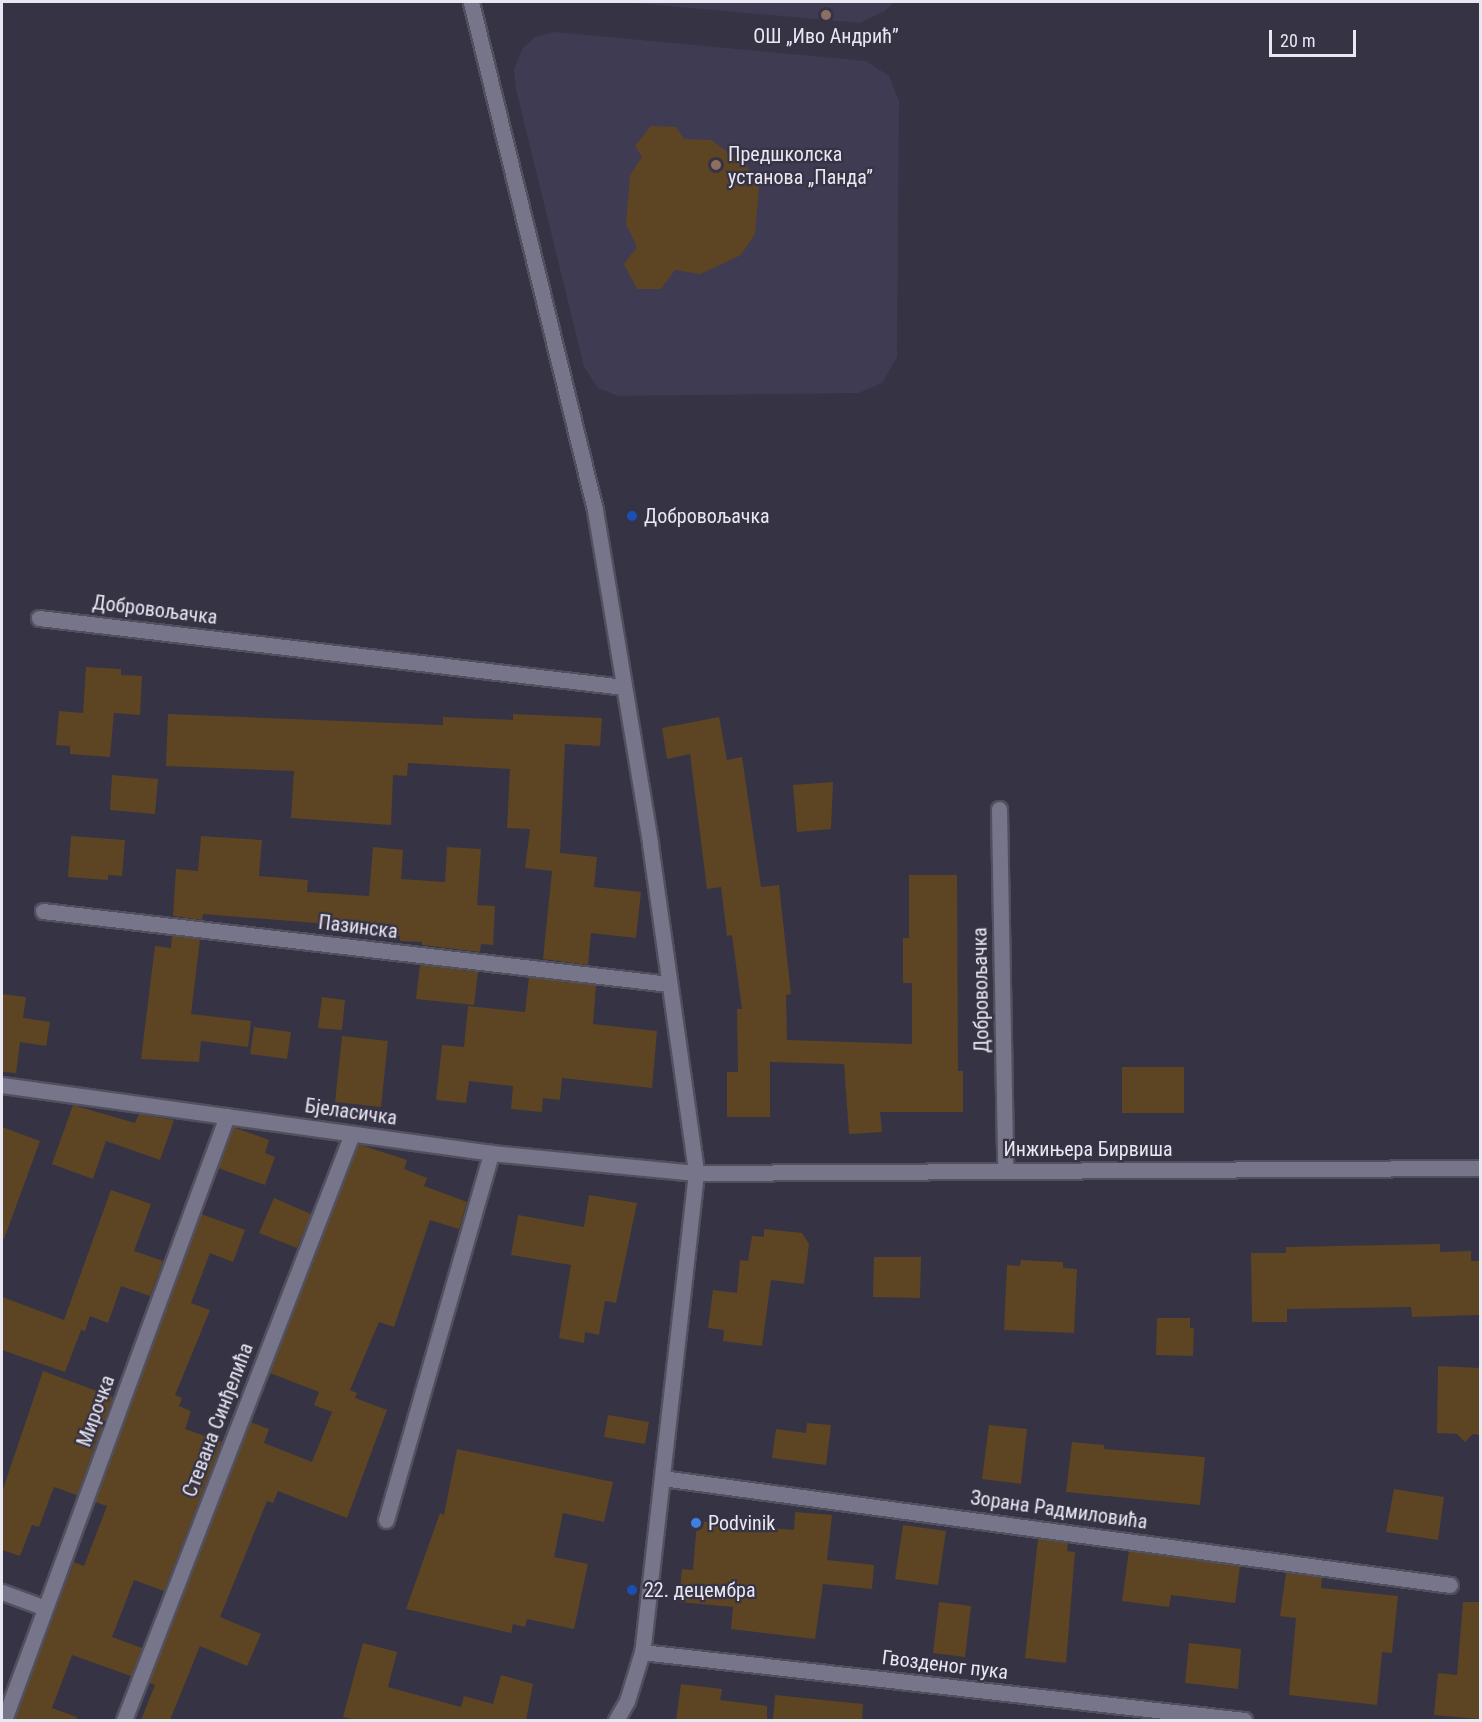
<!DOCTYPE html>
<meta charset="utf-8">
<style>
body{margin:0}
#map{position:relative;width:1482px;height:1722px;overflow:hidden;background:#363344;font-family:"Roboto Condensed",sans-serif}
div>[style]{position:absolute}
.built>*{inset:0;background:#3f3b53}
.building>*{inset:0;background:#5d4523}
.roads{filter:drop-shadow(2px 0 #52505f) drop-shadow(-2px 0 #52505f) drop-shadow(0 2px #52505f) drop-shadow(0 -2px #52505f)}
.minor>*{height:15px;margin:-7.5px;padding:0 7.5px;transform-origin:7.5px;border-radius:7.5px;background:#777589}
.tertiary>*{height:15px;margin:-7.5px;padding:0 7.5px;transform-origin:7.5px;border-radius:7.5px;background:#777589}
.dots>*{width:16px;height:16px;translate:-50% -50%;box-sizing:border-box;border:3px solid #363344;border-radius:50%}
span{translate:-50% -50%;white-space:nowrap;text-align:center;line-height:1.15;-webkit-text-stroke:4.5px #363344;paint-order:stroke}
.poi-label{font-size:20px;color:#e8e7f2}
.left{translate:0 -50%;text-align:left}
.street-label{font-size:20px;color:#e8e7f2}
.frame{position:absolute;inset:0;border:3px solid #e8e7f2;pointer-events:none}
.scale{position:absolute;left:1269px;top:30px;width:87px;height:27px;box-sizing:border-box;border:3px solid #e8e7f2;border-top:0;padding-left:8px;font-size:18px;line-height:21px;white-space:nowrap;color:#e8e7f2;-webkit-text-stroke:4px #363344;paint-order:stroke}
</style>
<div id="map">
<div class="built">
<div style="clip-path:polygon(622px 2px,894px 2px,885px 11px,860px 23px)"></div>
<div style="clip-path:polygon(555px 32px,866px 61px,889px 76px,899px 101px,897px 357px,882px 383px,858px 393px,618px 396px,598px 388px,584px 367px,516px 89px,514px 69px,523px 48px,535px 37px)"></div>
</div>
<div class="building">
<div style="clip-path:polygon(651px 126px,676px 127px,684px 139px,711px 140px,747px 166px,759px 187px,755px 234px,741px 255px,700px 274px,675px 270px,661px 289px,637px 289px,624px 264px,637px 247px,626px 224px,630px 175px,642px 157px,635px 146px)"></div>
<div style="clip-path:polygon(86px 667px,121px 669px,121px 675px,142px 676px,140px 715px,114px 713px,110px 757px,70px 754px,70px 746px,56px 745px,59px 711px,83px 713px)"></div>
<div style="clip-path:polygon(168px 714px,443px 725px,443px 717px,513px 720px,513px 714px,602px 718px,600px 746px,565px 744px,560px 853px,597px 857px,594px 887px,641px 892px,636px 938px,591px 933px,588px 965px,543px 959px,552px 871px,525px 868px,530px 829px,507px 828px,510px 769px,408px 763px,407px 776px,393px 775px,391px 825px,291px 818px,294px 771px,166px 766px)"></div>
<div style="clip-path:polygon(719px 717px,727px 760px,742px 757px,761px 887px,779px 885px,791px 994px,786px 995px,787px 1040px,912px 1044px,912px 983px,903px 983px,903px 938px,909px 938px,909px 875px,957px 875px,958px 1071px,963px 1071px,963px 1112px,880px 1112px,882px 1132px,849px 1134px,844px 1064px,770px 1062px,770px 1117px,727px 1117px,727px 1072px,738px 1072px,737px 1009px,742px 1009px,732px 935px,727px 936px,721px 887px,707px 889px,690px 754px,667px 759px,662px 728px)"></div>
<div style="clip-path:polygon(112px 775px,158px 779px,155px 814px,110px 810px)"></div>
<div style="clip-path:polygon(833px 782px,831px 829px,797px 832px,793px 785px)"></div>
<div style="clip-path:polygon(71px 836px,125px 840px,122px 876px,108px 875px,108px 880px,68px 877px)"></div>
<div style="clip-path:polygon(201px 836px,262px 840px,259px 876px,308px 880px,307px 892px,369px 896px,373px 847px,403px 850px,401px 879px,445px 882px,447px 847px,481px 849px,477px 905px,495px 906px,493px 945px,481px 944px,480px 952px,422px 945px,422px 942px,400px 941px,400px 936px,339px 931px,340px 925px,203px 914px,202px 920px,173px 916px,176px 869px,198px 871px)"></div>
<div style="clip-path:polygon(172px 936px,200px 939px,191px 1014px,251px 1021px,248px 1047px,201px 1041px,199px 1062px,141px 1059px,155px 946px,171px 948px)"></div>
<div style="clip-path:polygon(420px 965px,478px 972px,474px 1005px,416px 999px)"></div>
<div style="clip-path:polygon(529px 977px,596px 985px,593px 1024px,657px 1031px,652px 1088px,562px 1078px,560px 1100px,543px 1098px,542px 1112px,511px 1109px,513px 1086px,469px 1081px,466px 1103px,436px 1100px,442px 1045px,464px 1047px,468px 1006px,525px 1012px)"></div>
<div style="clip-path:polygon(2px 994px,26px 997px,23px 1018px,50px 1022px,46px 1046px,20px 1042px,16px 1073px,2px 1072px)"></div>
<div style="clip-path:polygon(322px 997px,345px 1000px,342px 1030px,318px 1028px)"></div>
<div style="clip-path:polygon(254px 1027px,291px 1032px,287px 1059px,250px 1054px)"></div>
<div style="clip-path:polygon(342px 1036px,388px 1041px,381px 1107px,335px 1102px)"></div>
<div style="clip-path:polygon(1122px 1067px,1184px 1067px,1184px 1113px,1122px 1113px)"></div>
<div style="clip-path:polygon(73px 1105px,135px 1123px,139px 1114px,174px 1120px,160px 1160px,106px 1141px,93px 1179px,52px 1164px)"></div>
<div style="clip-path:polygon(2px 1127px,40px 1141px,4px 1239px,2px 1238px)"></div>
<div style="clip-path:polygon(233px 1127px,269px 1140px,265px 1153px,275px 1157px,265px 1185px,218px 1168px)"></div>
<div style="clip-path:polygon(358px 1144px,407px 1160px,404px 1169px,427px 1178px,424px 1186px,467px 1202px,459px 1229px,430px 1220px,394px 1327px,379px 1322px,350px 1390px,357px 1393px,355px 1398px,387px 1410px,347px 1518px,278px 1491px,273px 1503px,267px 1501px,220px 1617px,261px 1634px,247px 1666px,200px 1646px,170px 1720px,141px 1720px,155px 1685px,149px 1683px,250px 1422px,269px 1429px,264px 1443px,312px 1462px,332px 1412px,314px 1405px,319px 1392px,270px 1373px)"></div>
<div style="clip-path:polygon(111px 1190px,151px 1204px,134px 1251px,163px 1261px,150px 1296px,121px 1286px,108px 1323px,90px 1316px,85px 1331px,81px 1330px,65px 1372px,2px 1350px,2px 1297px,64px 1320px)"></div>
<div style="clip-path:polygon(589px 1195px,637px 1203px,616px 1303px,605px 1301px,599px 1335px,585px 1332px,584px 1343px,559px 1338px,571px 1265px,511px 1255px,518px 1215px,584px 1227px)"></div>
<div style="clip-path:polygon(274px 1198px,311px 1214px,297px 1248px,259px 1233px)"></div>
<div style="clip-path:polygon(201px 1214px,245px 1230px,233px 1262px,210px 1253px,191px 1303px,210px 1310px,175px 1395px,182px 1398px,179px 1406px,191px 1411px,185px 1429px,222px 1442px,164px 1591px,134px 1580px,112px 1637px,142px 1648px,131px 1676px,72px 1655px,52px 1708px,77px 1717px,76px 1720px,14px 1720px,74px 1562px,84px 1566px,107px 1506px,95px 1502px)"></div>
<div style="clip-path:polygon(764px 1229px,802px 1233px,809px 1244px,804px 1284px,771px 1280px,762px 1346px,723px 1341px,724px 1330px,708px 1328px,713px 1290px,737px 1293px,740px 1260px,748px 1261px,752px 1236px,764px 1237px)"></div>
<div style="clip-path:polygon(1440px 1244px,1440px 1252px,1471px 1251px,1471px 1261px,1480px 1261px,1480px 1315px,1412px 1317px,1411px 1307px,1287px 1309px,1287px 1322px,1252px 1322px,1251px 1253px,1286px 1253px,1286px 1247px)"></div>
<div style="clip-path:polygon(874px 1257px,921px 1257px,920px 1298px,873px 1297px)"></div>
<div style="clip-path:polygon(1021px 1260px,1063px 1262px,1063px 1268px,1077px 1269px,1074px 1333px,1004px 1330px,1007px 1265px,1020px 1266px)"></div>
<div style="clip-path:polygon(1157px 1318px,1190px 1318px,1190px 1328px,1194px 1328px,1193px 1356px,1156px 1355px)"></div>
<div style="clip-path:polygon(1438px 1366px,1480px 1368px,1480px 1435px,1473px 1434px,1465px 1442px,1457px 1434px,1437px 1433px)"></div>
<div style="clip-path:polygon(43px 1371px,113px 1397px,77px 1495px,54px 1487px,39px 1527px,32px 1525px,20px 1556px,2px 1550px,2px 1492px)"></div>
<div style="clip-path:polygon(608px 1415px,649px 1422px,645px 1444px,604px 1437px)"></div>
<div style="clip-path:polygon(807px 1423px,831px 1425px,826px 1465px,772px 1458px,776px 1429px,806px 1433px)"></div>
<div style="clip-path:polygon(989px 1425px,1027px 1429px,1021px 1484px,982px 1479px)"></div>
<div style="clip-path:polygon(1072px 1442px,1104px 1445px,1104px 1449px,1205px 1457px,1200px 1505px,1066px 1492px)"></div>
<div style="clip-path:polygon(457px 1449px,613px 1482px,604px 1522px,563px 1513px,554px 1557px,588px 1564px,574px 1629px,527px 1619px,525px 1627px,513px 1624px,511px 1633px,406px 1609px,440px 1513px,444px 1515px)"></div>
<div style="clip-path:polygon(1394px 1489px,1444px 1497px,1438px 1540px,1386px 1532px)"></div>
<div style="clip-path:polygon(795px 1512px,832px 1515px,827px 1560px,874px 1565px,872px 1589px,823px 1584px,815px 1639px,731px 1629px,733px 1607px,679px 1602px,682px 1569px,693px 1570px,697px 1521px,794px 1530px)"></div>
<div style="clip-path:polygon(903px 1525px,946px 1531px,938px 1585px,895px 1579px)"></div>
<div style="clip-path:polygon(1038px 1539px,1068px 1543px,1067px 1551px,1075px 1552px,1066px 1663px,1025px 1658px)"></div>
<div style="clip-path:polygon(1129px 1551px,1240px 1566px,1235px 1603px,1171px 1595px,1169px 1607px,1122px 1601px)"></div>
<div style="clip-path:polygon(1286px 1573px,1322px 1577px,1321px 1588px,1398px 1596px,1392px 1653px,1382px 1652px,1377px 1705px,1289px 1695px,1296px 1618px,1280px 1616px)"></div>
<div style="clip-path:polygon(939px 1602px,971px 1606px,965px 1657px,933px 1653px)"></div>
<div style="clip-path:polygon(1463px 1602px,1480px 1602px,1480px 1719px,1434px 1715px,1438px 1673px,1457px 1675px)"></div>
<div style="clip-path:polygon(363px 1643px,397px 1652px,388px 1687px,461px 1707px,464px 1696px,493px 1704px,501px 1675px,533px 1684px,526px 1720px,357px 1720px,343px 1717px)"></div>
<div style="clip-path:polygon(1189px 1643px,1241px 1649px,1238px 1689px,1185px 1683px)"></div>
<div style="clip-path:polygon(681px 1684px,722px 1689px,720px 1700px,767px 1706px,767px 1720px,676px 1720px)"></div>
<div style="clip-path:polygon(775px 1695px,863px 1704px,862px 1720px,773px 1720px)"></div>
</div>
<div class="roads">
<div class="minor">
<div style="left:39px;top:618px;width:589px;rotate:6.73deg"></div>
<div style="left:999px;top:809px;width:361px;rotate:89deg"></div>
<div style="left:43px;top:911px;width:630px;rotate:6.65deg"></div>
<div style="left:2px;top:1085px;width:494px;rotate:7.9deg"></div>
<div style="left:491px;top:1153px;width:206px;rotate:5.6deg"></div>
<div style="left:696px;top:1173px;width:784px;rotate:-0.37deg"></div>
<div style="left:662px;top:1478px;width:795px;rotate:7.73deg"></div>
<div style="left:386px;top:1520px;width:382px;rotate:-74deg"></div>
<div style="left:2px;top:1592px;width:46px;rotate:20.4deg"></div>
<div style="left:642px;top:1652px;width:606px;rotate:6.44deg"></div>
<div style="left:4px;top:1720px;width:644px;rotate:-69.74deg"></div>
<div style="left:124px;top:1720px;width:629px;rotate:-68.74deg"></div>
</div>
<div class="tertiary">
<div style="left:471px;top:2px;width:523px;rotate:76.28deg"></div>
<div style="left:595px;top:510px;width:338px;rotate:80.6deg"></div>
<div style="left:650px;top:844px;width:332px;rotate:82deg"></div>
<div style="left:696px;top:1173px;width:482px;rotate:96.4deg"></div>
<div style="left:642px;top:1652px;width:51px;rotate:107deg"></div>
<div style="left:627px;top:1701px;width:22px;rotate:120deg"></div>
</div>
</div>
<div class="dots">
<div style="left:826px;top:15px;background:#8d6e63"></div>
<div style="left:716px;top:165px;background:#8d6e63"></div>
<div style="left:632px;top:516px;background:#1a4fb4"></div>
<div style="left:696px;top:1523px;background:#3f7fe0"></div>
<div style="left:632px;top:1590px;background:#1a4fb4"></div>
</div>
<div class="poi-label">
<span style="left:826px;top:36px">ОШ „Иво Андрић”</span>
<span class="left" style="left:728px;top:166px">Предшколска<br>установа „Панда”</span>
<span class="left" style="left:644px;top:516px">Добровољачка</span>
<span class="left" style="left:708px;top:1523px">Podvinik</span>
<span class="left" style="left:644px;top:1590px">22. децембра</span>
</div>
<div class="street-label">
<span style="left:155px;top:610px;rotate:7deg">Добровољачка</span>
<span style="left:358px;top:927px;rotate:7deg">Пазинска</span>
<span style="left:981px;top:990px;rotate:-91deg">Добровољачка</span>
<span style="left:351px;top:1112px;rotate:8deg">Бјеласичка</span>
<span style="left:1088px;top:1149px">Инжињера Бирвиша</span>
<span style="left:96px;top:1411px;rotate:-70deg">Мирочка</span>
<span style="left:218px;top:1420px;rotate:-69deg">Стевана Синђелића</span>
<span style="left:1059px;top:1510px;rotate:8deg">Зорана Радмиловића</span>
<span style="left:945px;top:1665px;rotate:7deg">Гвозденог пука</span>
</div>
<div class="frame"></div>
<div class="scale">20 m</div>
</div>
